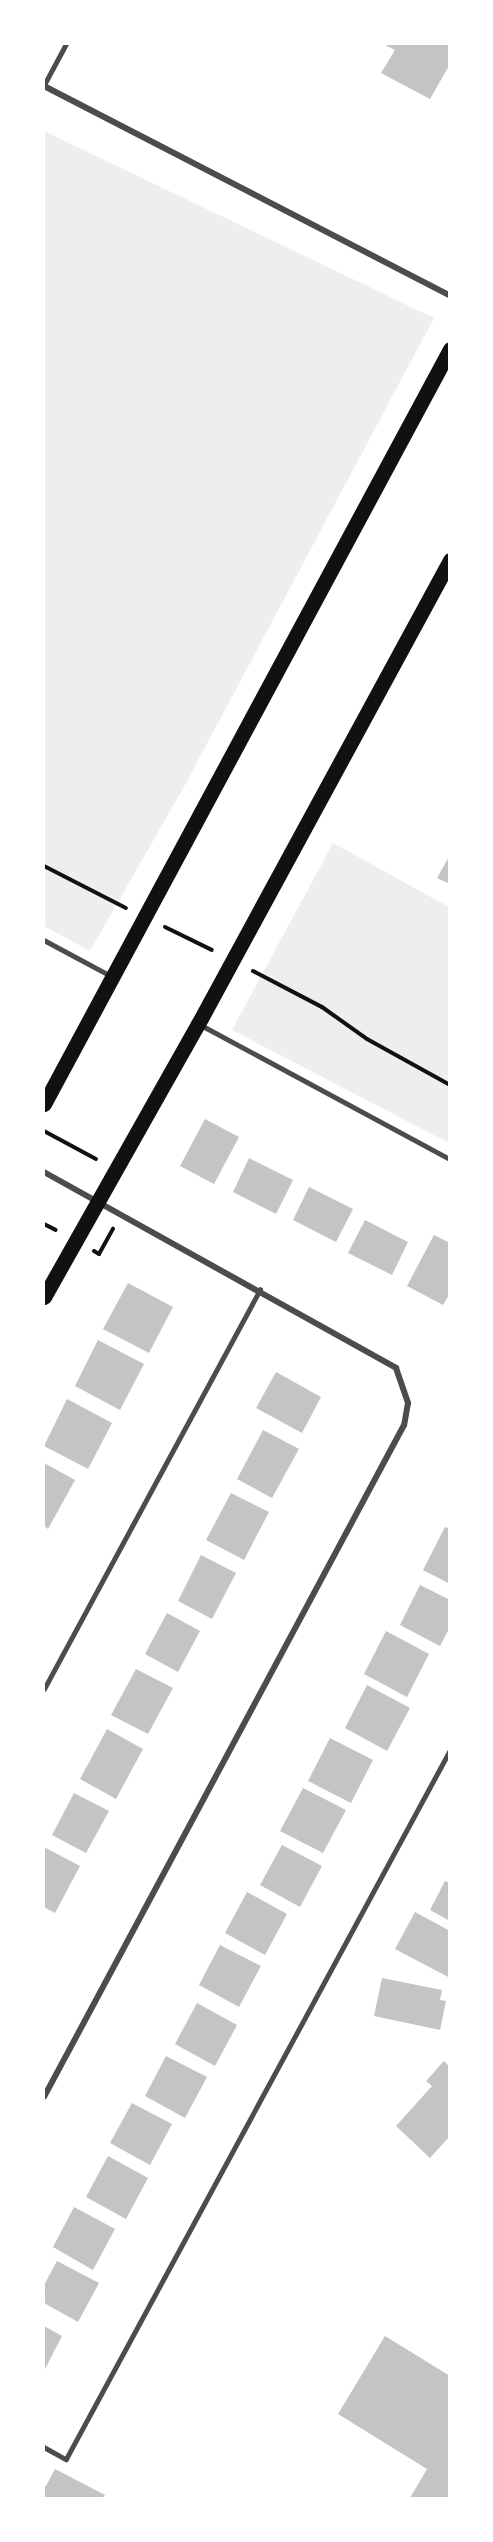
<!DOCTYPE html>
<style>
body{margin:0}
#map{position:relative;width:493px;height:2542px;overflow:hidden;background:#fff;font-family:"Sofia Sans Condensed",sans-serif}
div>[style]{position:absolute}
.green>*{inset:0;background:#eee}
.building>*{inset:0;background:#c4c4c4}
.path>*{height:4px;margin:-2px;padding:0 2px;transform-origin:2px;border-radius:2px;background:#111}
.service>*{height:4.5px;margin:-2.25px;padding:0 2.25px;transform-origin:2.25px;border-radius:2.25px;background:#4c4c4c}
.minor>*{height:6px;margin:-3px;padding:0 3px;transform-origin:3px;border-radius:3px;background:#4c4c4c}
.primary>*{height:15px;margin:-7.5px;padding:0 7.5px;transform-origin:7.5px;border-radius:7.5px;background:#111}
span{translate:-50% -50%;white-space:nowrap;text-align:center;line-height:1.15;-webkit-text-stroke:5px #fff;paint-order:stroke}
.frame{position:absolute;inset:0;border:45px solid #fff;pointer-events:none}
</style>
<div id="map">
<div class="green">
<div style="clip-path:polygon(44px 131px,434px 318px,186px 783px,90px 951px,44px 926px)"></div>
<div style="clip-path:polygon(333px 843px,449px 907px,449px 1143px,232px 1030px)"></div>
</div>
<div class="building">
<div style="clip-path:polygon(383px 44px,450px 44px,450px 64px,430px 99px,381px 73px,395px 50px)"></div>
<div style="clip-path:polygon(450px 855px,450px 884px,437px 878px)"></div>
<div style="clip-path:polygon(205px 1119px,239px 1137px,214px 1184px,180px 1166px)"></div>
<div style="clip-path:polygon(249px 1158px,293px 1180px,276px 1214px,233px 1192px)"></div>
<div style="clip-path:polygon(309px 1187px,353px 1209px,336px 1242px,293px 1220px)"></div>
<div style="clip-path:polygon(365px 1220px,408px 1242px,392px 1275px,348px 1253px)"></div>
<div style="clip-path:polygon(434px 1235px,450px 1243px,450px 1293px,443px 1305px,407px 1286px)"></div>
<div style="clip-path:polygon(128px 1283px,173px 1307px,149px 1353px,103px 1329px)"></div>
<div style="clip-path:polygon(98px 1340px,144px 1364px,120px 1410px,75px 1386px)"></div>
<div style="clip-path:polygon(276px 1372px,321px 1397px,302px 1433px,256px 1408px)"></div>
<div style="clip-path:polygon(67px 1399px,112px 1423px,88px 1469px,44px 1446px)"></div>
<div style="clip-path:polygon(263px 1430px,299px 1449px,272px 1498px,237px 1479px)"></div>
<div style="clip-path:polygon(44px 1463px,75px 1480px,48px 1529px,44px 1526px)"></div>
<div style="clip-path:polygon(231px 1493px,269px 1512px,244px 1560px,206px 1540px)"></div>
<div style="clip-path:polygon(445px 1527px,450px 1529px,450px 1584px,423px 1570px)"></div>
<div style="clip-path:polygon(201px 1555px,236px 1573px,212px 1619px,178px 1601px)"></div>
<div style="clip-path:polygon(420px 1585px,450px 1600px,450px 1627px,440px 1646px,400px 1625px)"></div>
<div style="clip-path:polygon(167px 1613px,200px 1631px,178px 1672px,145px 1654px)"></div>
<div style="clip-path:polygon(386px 1631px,429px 1654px,407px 1697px,364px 1674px)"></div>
<div style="clip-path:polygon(136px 1669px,173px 1688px,148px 1734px,111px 1715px)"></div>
<div style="clip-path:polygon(367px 1685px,410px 1708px,387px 1751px,345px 1728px)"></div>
<div style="clip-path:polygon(107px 1729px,143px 1749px,116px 1799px,80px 1779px)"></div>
<div style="clip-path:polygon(330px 1738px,373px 1760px,351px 1803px,308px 1781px)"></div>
<div style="clip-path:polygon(303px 1788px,346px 1810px,323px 1853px,280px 1831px)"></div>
<div style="clip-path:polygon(74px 1793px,109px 1811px,86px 1853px,52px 1835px)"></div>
<div style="clip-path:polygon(282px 1845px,322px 1866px,300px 1907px,260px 1885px)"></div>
<div style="clip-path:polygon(44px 1847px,80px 1866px,55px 1913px,44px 1907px)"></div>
<div style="clip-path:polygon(445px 1881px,450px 1883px,450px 1921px,430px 1910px)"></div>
<div style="clip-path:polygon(247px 1892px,287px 1914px,265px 1955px,225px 1933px)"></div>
<div style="clip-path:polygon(415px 1912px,450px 1931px,450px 1978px,395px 1949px)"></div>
<div style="clip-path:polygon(220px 1945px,261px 1966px,239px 2007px,199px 1985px)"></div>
<div style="clip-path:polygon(382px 1978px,442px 1990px,440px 2000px,446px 2001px,440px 2030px,374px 2016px)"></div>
<div style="clip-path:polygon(197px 2003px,237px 2025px,215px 2066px,175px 2044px)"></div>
<div style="clip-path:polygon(166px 2056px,207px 2077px,185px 2118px,145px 2096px)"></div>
<div style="clip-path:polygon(444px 2061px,450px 2067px,450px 2136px,430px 2158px,396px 2126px,432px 2086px,426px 2081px)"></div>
<div style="clip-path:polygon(132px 2103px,172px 2124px,150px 2165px,110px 2143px)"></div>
<div style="clip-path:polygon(108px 2156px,148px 2178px,126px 2219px,86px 2197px)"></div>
<div style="clip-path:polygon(74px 2207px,115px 2229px,93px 2270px,53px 2247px)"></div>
<div style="clip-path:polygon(57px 2261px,99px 2283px,78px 2322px,44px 2303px,44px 2285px)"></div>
<div style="clip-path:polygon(44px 2326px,62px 2336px,44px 2371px)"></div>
<div style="clip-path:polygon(385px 2336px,450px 2376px,450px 2498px,410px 2498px,427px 2469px,338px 2414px)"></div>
<div style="clip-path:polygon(55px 2469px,105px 2495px,103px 2498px,44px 2498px,44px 2484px,46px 2486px)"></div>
</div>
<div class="path">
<div style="left:44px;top:866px;width:92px;rotate:27.1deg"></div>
<div style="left:165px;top:927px;width:52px;rotate:26.1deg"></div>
<div style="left:253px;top:971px;width:78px;rotate:27.6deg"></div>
<div style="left:322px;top:1007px;width:55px;rotate:35.4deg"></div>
<div style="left:367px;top:1039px;width:95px;rotate:29deg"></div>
<div style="left:44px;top:1131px;width:59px;rotate:28.3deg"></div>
<div style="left:44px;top:1224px;width:13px;rotate:27deg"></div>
<div style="left:94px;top:1251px;width:6px;rotate:31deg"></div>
<div style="left:99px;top:1254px;width:29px;rotate:-61deg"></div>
</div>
<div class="service">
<div style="left:44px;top:85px;width:47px;rotate:-61.8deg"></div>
<div style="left:44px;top:940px;width:76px;rotate:28.2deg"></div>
<div style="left:201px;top:1025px;width:283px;rotate:28.3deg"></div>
<div style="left:44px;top:1689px;width:454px;rotate:-61.6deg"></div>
<div style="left:44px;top:2447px;width:25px;rotate:29deg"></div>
<div style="left:66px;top:2459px;width:806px;rotate:-61.56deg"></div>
</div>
<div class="minor">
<div style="left:44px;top:86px;width:457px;rotate:27.3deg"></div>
<div style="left:44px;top:1172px;width:403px;rotate:29.1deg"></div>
<div style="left:396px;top:1368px;width:37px;rotate:71deg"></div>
<div style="left:408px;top:1403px;width:22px;rotate:100deg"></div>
<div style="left:404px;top:1425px;width:762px;rotate:118.18deg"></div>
</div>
<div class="primary">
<div style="left:44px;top:1104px;width:857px;rotate:-61.73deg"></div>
<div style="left:44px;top:1297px;width:313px;rotate:-60.6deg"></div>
<div style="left:198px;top:1024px;width:528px;rotate:-61.49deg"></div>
</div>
<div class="frame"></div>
</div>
